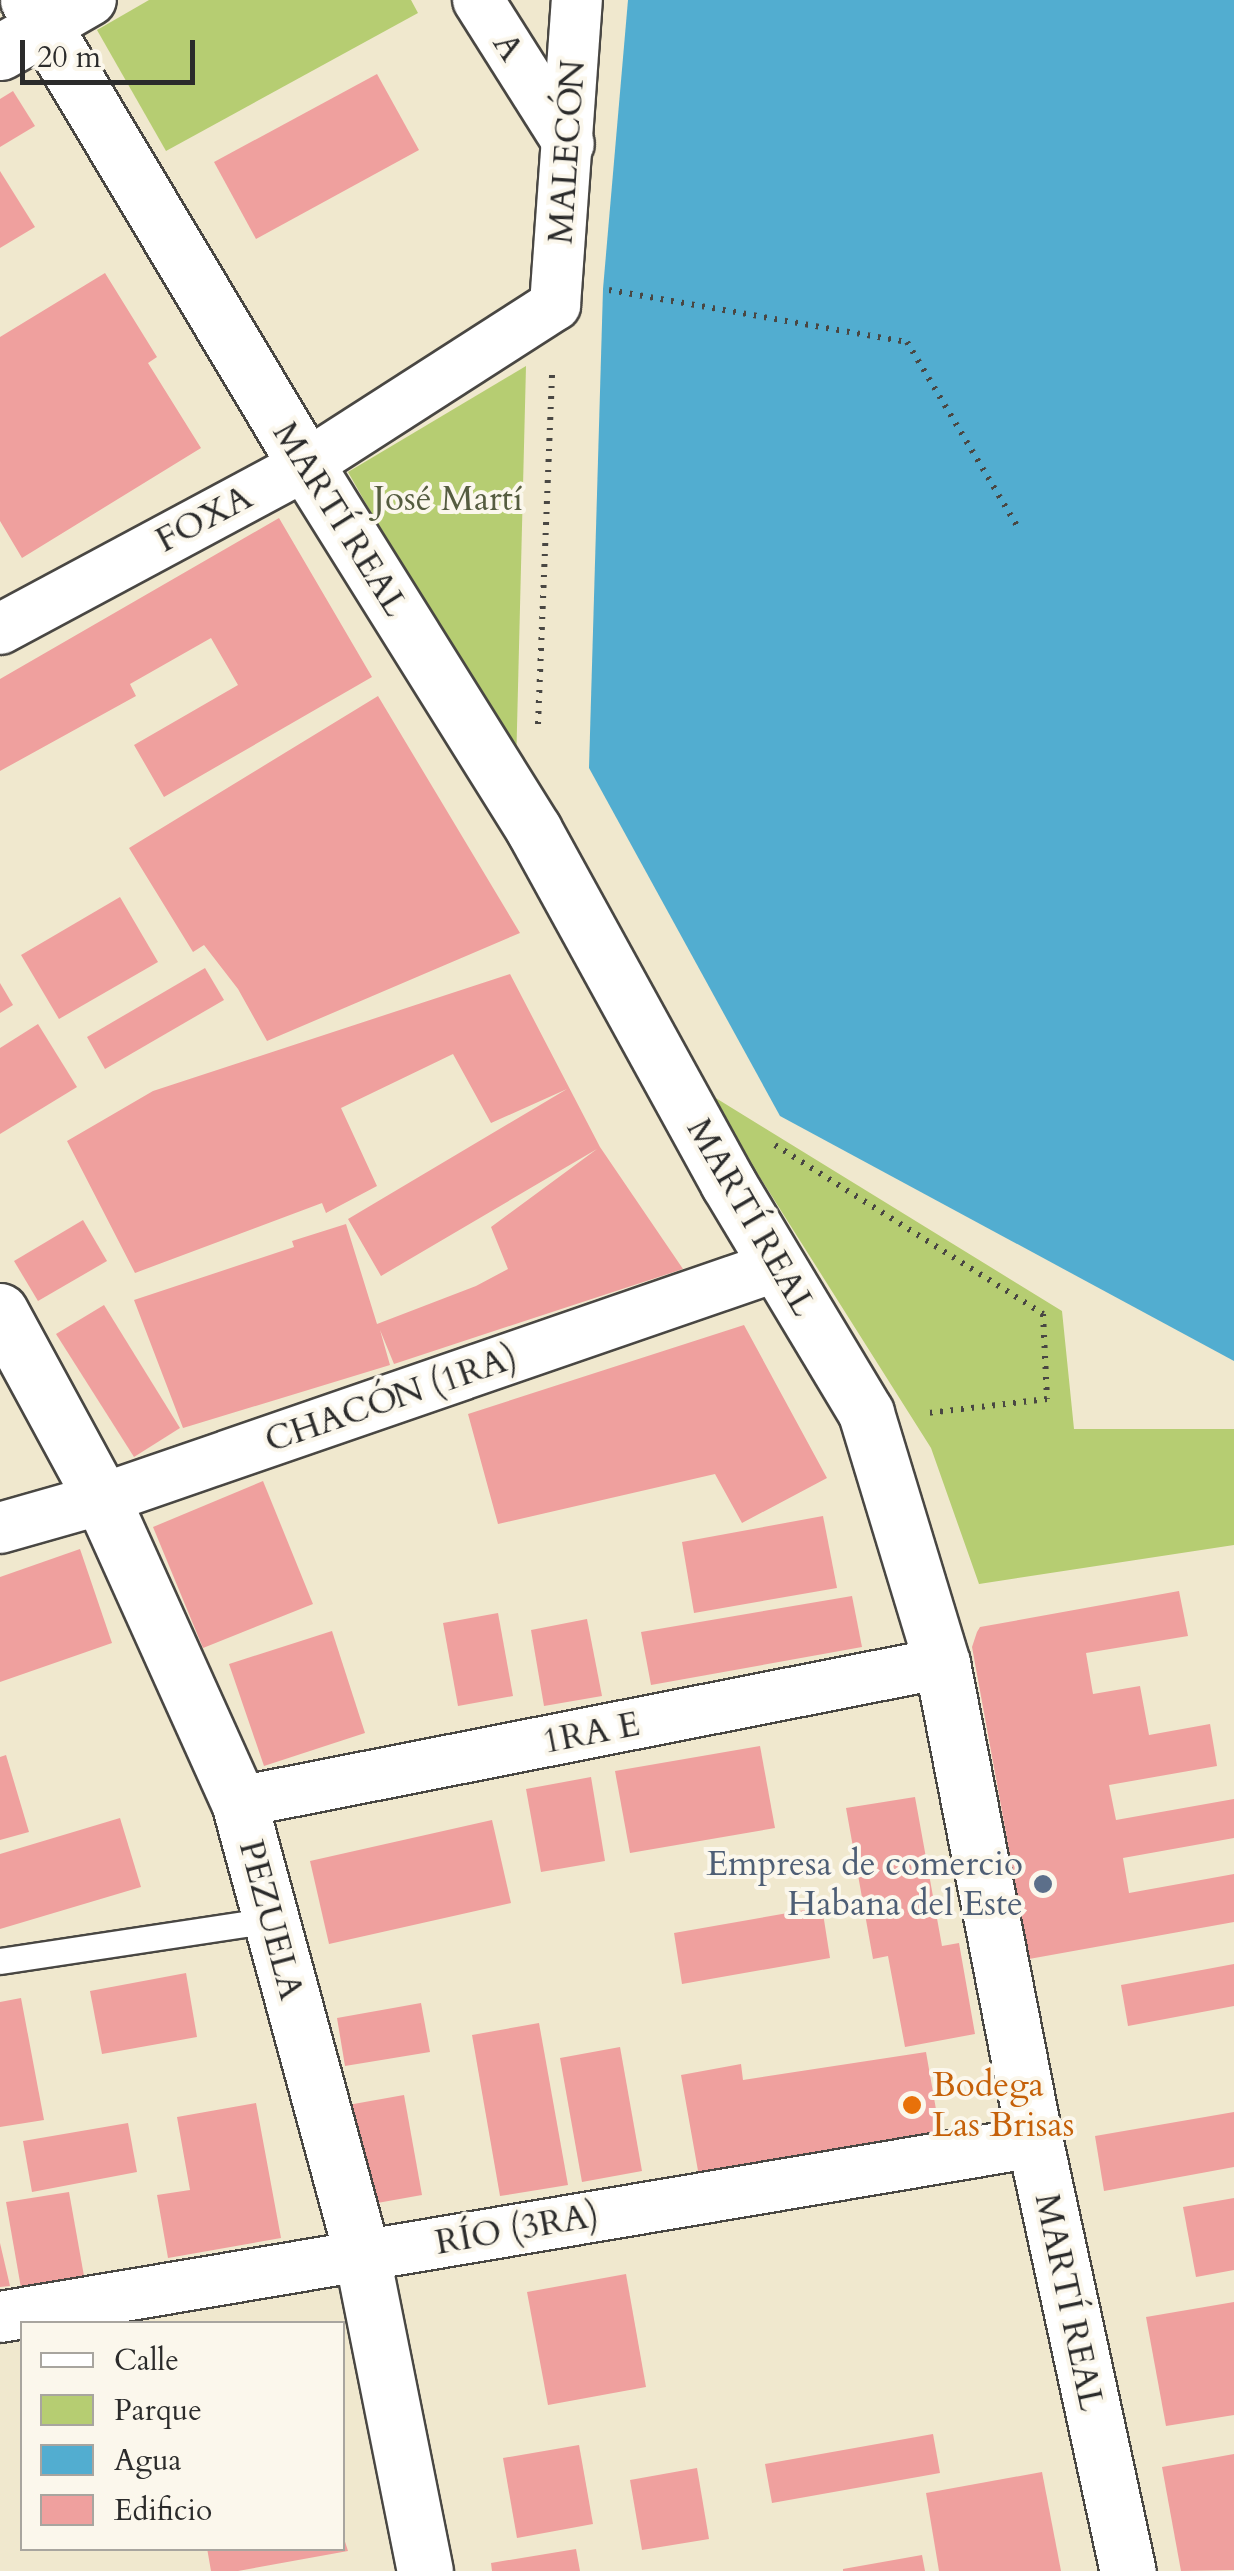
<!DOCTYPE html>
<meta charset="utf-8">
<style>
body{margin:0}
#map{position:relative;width:1234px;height:2571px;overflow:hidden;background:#f0e8ce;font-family:Cardo,serif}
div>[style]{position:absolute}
.green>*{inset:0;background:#b6cd72}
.water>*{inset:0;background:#52add0}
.building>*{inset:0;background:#efa09e}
.path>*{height:6px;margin-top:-3px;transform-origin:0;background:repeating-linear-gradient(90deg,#494743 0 2.5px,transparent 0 10.5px)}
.roads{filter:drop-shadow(2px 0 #494743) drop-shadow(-2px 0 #494743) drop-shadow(0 2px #494743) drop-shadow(0 -2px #494743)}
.service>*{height:25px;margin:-12.5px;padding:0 12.5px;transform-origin:12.5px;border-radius:12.5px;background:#fff}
.minor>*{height:50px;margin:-25px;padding:0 25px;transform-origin:25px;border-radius:25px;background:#fff}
.tertiary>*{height:55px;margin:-27.5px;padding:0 27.5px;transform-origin:27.5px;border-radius:27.5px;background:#fff}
.secondary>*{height:55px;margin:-27.5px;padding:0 27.5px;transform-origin:27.5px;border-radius:27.5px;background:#fff}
.dots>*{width:28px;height:28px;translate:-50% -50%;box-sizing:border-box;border:5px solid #fbf7ec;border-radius:50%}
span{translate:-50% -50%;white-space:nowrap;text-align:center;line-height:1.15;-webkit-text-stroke:8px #fbf7ec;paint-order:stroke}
.street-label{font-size:35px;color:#2b2b2b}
.park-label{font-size:35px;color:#555c40}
.service-label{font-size:35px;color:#4e5e75}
.right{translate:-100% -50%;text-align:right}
.food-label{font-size:35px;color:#c56008}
.left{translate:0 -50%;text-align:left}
.legend{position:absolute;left:20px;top:2321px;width:325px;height:230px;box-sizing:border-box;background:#fbf7ec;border:2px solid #a8a59f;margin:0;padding:12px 18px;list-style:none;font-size:30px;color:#2b2b2b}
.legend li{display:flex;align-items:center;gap:20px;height:50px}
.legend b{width:50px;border:2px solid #a8a59f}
.scale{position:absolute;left:20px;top:40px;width:175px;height:45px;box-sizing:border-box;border:5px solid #2b2b2b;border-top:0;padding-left:12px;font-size:30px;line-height:35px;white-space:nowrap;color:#2b2b2b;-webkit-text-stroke:8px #fbf7ec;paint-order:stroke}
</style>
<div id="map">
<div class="green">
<div style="clip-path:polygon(149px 0,411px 0,418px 13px,166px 151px,97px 30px)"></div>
<div style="clip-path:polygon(526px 366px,516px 768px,348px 472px)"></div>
<div style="clip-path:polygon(706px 1092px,1062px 1311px,1074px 1429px,1234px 1429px,1234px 1545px,979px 1584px,931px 1448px)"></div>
</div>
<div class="water">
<div style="clip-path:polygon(628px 0,1234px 0,1234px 1361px,780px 1116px,589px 768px,603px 289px)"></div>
</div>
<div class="building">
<div style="clip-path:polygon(377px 74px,419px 150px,256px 239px,214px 162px)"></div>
<div style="clip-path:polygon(13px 91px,35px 126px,0 147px,0 99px)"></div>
<div style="clip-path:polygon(0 171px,35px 227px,0 248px)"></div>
<div style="clip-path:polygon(105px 273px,157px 357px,148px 363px,201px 448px,22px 558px,0 521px,0 337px)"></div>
<div style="clip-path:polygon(279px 518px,372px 677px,164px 797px,134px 745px,238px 685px,211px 638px,130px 684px,136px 696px,0 771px,0 679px)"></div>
<div style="clip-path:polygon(378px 696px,520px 933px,267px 1041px,238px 989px,204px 945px,193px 952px,129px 848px)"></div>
<div style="clip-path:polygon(120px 897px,158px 962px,59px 1019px,21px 955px)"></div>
<div style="clip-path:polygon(205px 968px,224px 1000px,105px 1069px,87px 1037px)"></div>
<div style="clip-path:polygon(510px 974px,600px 1147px,683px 1269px,394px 1364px,380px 1330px,390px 1365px,183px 1428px,134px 1300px,294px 1247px,292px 1241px,346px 1224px,377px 1324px,476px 1286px,508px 1269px,491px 1227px,597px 1149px,381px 1276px,348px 1219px,567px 1089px,491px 1123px,453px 1054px,341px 1108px,377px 1186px,326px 1213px,322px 1203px,135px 1273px,67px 1141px,153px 1091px)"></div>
<div style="clip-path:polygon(0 983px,13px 1005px,0 1013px)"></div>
<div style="clip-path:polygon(38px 1024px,77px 1087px,0 1134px,0 1048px)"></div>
<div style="clip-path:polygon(83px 1220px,107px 1261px,38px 1301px,14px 1261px)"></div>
<div style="clip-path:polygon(104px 1305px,180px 1428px,134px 1457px,56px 1334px)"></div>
<div style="clip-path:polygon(744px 1325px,827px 1478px,742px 1523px,715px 1474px,498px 1524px,468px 1414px)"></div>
<div style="clip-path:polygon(263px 1481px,313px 1604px,203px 1648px,153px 1527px)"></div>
<div style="clip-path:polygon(823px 1516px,837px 1588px,694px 1613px,682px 1542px)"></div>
<div style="clip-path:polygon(80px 1549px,112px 1643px,0 1682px,0 1577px)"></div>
<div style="clip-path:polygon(1179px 1591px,1188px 1636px,1086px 1653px,1093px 1694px,1140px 1686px,1149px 1735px,1210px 1724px,1217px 1766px,1109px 1785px,1116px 1820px,1234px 1799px,1234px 1838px,1123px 1858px,1129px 1893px,1234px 1874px,1234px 1922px,1029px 1959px,972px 1647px,977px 1632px,980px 1627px)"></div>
<div style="clip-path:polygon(852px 1596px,862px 1647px,651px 1685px,641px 1632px)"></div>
<div style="clip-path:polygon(498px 1613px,513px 1696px,458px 1706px,443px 1623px)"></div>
<div style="clip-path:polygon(587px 1619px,602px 1696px,544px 1706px,531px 1630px)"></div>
<div style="clip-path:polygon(332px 1631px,365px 1733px,264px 1766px,229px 1664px)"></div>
<div style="clip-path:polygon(760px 1746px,775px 1828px,630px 1853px,615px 1771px)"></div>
<div style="clip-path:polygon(6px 1755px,29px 1832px,0 1840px,0 1757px)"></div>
<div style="clip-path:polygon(591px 1777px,605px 1861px,541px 1872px,526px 1789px)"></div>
<div style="clip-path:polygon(915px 1797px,942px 1946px,959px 1943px,975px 2034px,905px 2047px,888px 1956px,873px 1959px,846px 1808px)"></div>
<div style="clip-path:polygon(120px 1818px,141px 1887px,0 1929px,0 1854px)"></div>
<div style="clip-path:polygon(492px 1820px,511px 1903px,329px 1944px,310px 1861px)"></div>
<div style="clip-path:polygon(822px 1907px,830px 1958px,682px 1984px,674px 1933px)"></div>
<div style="clip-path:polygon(1234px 1964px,1234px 2006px,1128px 2026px,1121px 1985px)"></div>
<div style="clip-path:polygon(186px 1973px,197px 2037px,102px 2054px,90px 1991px)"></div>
<div style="clip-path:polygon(21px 1998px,44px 2120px,0 2127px,0 2002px)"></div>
<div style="clip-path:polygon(421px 2003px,430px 2052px,345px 2066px,337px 2018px)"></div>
<div style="clip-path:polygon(539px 2023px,568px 2185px,500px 2196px,472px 2035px)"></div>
<div style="clip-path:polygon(620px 2047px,642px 2171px,582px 2182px,560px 2058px)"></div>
<div style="clip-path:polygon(926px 2052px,941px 2138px,700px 2182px,681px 2075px,741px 2064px,743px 2080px)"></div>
<div style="clip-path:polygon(404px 2095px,422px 2195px,366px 2205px,348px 2105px)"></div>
<div style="clip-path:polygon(256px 2103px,281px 2238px,168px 2258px,157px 2195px,190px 2190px,177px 2117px)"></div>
<div style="clip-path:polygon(1234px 2112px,1234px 2167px,1104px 2191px,1095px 2136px)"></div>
<div style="clip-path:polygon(128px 2123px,137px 2172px,32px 2192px,23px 2141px)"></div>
<div style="clip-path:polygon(69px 2192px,84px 2276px,21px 2288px,6px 2202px)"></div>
<div style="clip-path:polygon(1234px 2198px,1234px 2270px,1196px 2277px,1183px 2207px)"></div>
<div style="clip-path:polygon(0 2243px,10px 2286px,0 2287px)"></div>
<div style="clip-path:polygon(626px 2274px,646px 2387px,548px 2405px,527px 2292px)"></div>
<div style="clip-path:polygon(1234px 2302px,1234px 2415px,1166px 2426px,1146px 2317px)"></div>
<div style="clip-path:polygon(933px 2434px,940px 2473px,772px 2503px,765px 2464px)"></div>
<div style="clip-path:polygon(579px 2445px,593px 2524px,517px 2538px,503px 2458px)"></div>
<div style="clip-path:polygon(1234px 2454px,1234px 2570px,1181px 2571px,1162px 2467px)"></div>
<div style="clip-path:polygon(697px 2468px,709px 2539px,642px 2550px,630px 2480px)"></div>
<div style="clip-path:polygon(1042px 2472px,1061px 2571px,939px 2571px,926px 2493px)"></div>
<div style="clip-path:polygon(342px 2532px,348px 2551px,238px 2571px,211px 2571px,207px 2548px,342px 2548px)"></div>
<div style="clip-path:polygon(576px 2549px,580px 2571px,492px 2571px,491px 2563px)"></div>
<div style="clip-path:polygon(922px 2555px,925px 2571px,843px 2571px,843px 2569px)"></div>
</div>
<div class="path">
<div style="left:609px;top:290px;width:303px;rotate:9.9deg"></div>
<div style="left:907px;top:342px;width:214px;rotate:59.1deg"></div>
<div style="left:538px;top:724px;width:352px;rotate:-87.7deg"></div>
<div style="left:775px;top:1145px;width:317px;rotate:32.2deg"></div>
<div style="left:1043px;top:1314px;width:85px;rotate:87.3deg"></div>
<div style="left:1047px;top:1399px;width:121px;rotate:173.3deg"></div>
</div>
<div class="roads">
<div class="service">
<div style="left:0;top:1961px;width:274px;rotate:-8.6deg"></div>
</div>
<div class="minor">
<div style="left:478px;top:0;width:170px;rotate:57.7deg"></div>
<div style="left:44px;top:27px;width:54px;rotate:-29.9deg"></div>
<div style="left:0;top:629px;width:347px;rotate:-28.2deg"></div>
<div style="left:306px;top:465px;width:296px;rotate:-32.7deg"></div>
<div style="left:555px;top:305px;width:306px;rotate:-85.9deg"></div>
<div style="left:0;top:1528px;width:106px;rotate:-15.9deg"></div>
<div style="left:102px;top:1499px;width:717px;rotate:-19.04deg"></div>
<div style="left:239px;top:1802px;width:717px;rotate:-11.18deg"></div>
<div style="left:0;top:2317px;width:1050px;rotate:-9.6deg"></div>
</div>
<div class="tertiary">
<div style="left:0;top:52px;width:51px;rotate:-29.6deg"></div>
</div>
<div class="secondary">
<div style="left:28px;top:0;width:542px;rotate:59.13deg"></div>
<div style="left:306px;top:465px;width:430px;rotate:58deg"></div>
<div style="left:534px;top:830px;width:403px;rotate:61.2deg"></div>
<div style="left:728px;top:1183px;width:268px;rotate:59deg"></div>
<div style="left:866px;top:1413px;width:261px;rotate:73.1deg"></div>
<div style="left:942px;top:1663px;width:488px;rotate:79deg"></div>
<div style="left:1035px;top:2142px;width:439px;rotate:77.8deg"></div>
<div style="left:0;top:1311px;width:214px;rotate:61.5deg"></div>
<div style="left:102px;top:1499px;width:333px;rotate:65.7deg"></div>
<div style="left:239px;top:1802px;width:470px;rotate:74.8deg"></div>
<div style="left:362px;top:2256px;width:321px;rotate:78.7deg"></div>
</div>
</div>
<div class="dots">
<div style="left:1043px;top:1884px;background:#5c6f8a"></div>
<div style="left:912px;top:2105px;background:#e8710a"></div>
</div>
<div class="street-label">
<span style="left:508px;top:47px;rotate:58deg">A</span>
<span style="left:567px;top:152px;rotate:-86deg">MALECÓN</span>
<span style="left:204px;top:519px;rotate:-28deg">FOXA</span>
<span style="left:340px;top:519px;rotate:58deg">MARTÍ REAL</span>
<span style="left:751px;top:1217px;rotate:60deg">MARTÍ REAL</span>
<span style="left:391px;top:1399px;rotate:-19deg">CHACÓN (1RA)</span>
<span style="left:591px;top:1733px;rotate:-11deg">1RA E</span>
<span style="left:271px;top:1920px;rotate:75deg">PEZUELA</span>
<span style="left:517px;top:2229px;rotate:-10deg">RÍO (3RA)</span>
<span style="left:1069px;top:2302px;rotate:78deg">MARTÍ REAL</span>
</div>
<div class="park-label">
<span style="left:448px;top:499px">José Martí</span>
</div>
<div class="service-label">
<span class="right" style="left:1023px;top:1884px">Empresa de comercio<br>Habana del Este</span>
</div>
<div class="food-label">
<span class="left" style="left:932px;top:2105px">Bodega<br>Las Brisas</span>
</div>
<ul class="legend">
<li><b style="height:12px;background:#fff"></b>Calle</li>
<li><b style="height:28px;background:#b6cd72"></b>Parque</li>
<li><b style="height:28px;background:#52add0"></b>Agua</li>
<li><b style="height:28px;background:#efa09e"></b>Edificio</li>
</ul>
<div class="scale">20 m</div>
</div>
